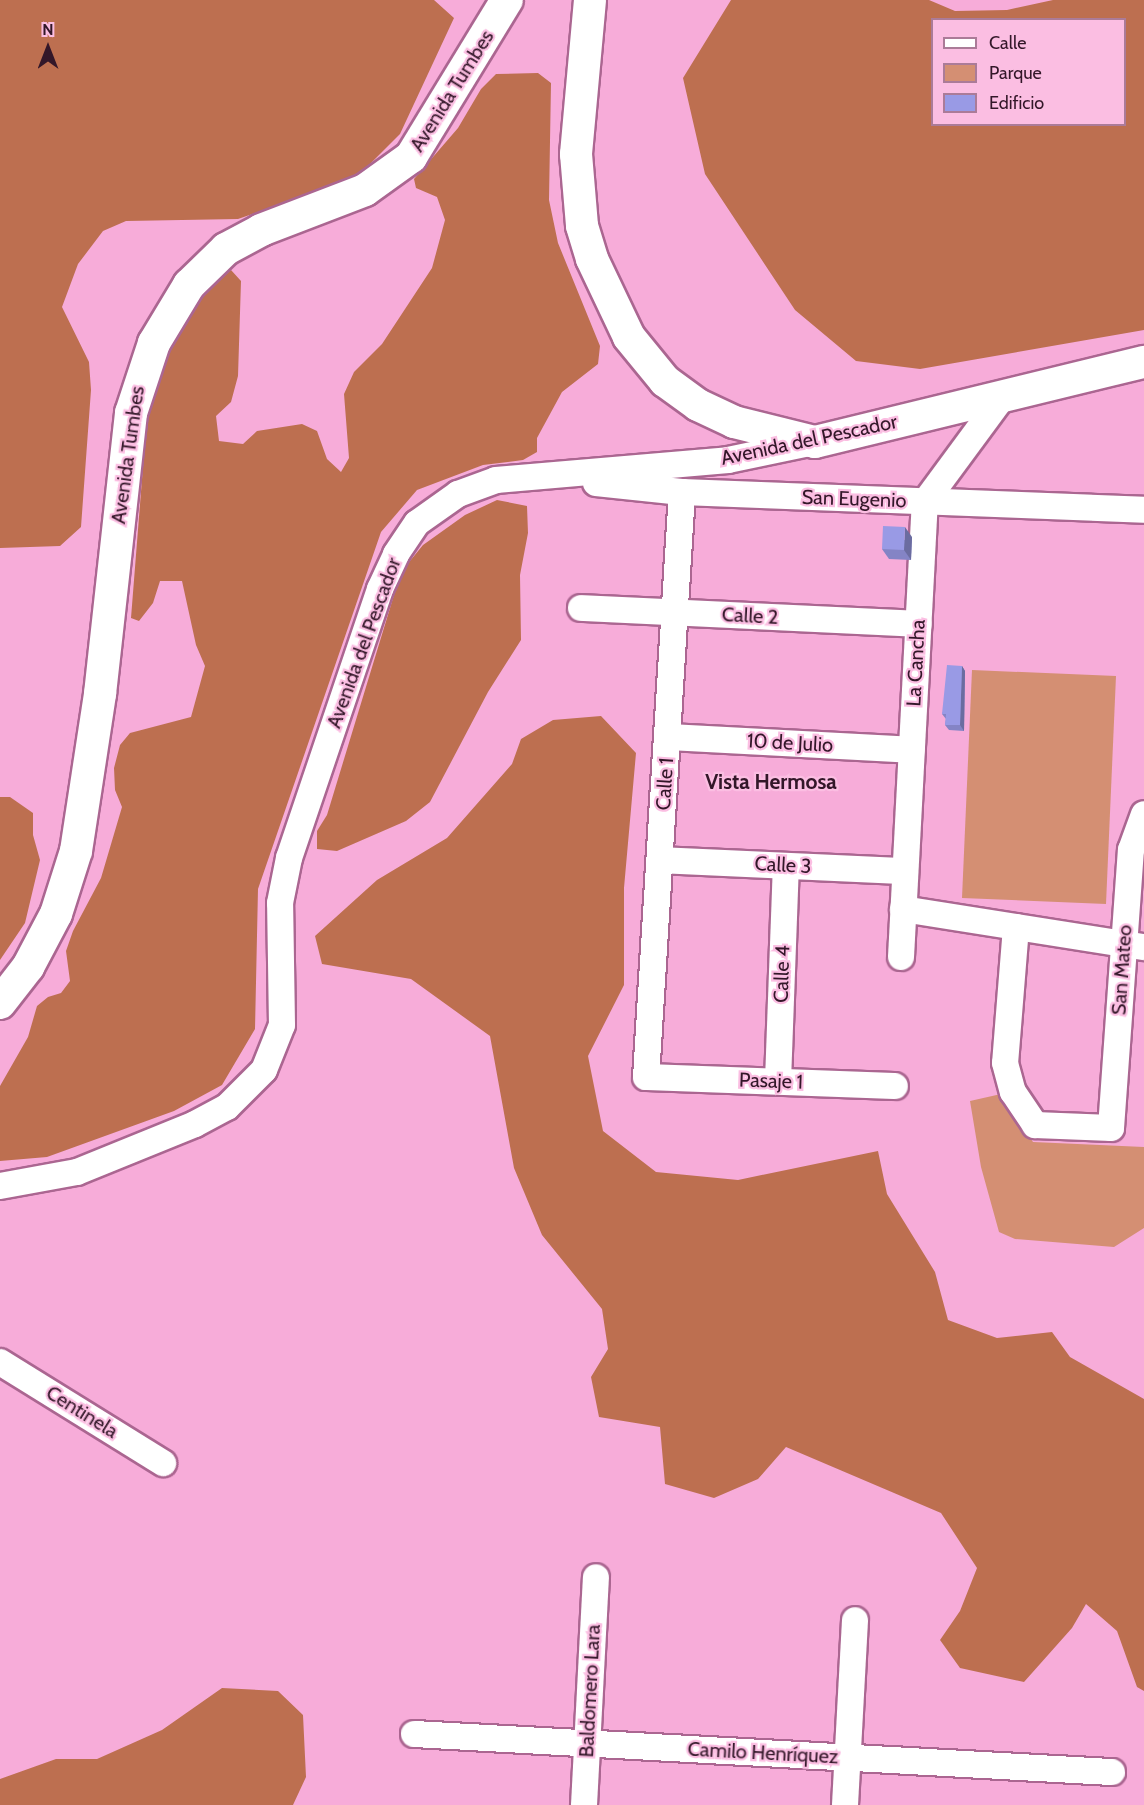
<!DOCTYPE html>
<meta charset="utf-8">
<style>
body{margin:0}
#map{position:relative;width:1144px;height:1805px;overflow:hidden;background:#f7acd9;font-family:Cabin,sans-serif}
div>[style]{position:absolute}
.green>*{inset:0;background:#d48f73}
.forest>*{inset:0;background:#bd6f50}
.roads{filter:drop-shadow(2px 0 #ab6691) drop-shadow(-2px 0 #ab6691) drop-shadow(0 2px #ab6691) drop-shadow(0 -2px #ab6691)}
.minor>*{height:26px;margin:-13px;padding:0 13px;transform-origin:13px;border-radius:13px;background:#fff}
.major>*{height:32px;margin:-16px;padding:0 16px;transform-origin:16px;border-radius:16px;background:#fff}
.wall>*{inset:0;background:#8484c5}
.shaded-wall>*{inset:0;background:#6b6ca0}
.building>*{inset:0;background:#999ae5}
span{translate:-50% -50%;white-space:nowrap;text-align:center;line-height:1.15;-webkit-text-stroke:4.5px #fbbee2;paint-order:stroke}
.street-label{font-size:20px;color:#331729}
.neighbourhood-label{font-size:21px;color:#331729;font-weight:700}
.legend{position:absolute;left:931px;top:18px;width:195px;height:108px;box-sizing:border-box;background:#fbbee2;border:2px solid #ab7b98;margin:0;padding:8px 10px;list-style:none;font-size:18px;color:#331729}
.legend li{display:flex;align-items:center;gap:12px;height:30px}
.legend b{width:30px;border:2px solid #ab7b98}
.north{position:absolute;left:18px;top:18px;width:60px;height:60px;-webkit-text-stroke:4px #fbbee2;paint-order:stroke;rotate:0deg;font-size:16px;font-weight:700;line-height:24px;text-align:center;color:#331729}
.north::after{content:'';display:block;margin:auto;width:21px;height:27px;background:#331729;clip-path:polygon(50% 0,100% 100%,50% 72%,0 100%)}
</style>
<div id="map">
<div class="green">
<div style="clip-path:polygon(972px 670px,1116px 676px,1106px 904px,962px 898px)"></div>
<div style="clip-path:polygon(1001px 1094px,1033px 1142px,1144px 1147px,1144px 1228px,1114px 1247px,1015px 1239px,999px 1232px,981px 1167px,970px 1101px)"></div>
</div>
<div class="forest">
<div style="clip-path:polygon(0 0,434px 0,454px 18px,400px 134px,356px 178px,238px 219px,126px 221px,103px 231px,78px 264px,62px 307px,89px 362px,91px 390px,81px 527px,60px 546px,0 548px)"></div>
<div style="clip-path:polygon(evenodd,731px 0,929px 0,955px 11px,1007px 10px,1053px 0,1144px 0,1144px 330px,920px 369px,856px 361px,795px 310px,705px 174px,683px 78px,731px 0,932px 20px,1124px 20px,1124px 124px,932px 124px,932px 20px)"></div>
<div style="clip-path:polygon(538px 73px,551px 83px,549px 200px,558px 243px,600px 346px,598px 364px,562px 392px,537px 438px,537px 452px,523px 460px,483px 465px,417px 490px,381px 532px,258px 889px,255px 1029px,222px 1085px,174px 1111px,47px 1157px,0 1161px,0 1086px,28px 1037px,37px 1006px,48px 997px,61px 993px,70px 981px,66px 951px,73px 931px,101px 878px,122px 807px,115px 790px,114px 768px,120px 745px,130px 733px,191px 717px,205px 666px,196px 645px,182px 581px,160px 581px,153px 603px,139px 621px,131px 618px,147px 416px,160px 363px,212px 282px,231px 270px,241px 281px,238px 376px,231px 402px,216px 416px,219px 441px,243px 444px,257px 431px,302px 424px,317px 431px,327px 459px,341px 472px,349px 458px,344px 394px,354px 372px,382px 344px,432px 268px,445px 220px,437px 197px,416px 188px,414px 179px,458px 128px,481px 89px,496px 74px)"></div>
<div style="clip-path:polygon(497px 500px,527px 506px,528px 533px,520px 575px,521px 640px,488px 692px,430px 802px,406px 821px,337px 851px,317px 849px,317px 831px,327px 815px,401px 572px,423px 545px,465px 515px)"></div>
<div style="clip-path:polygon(601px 716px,636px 753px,624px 888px,624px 985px,588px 1056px,603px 1131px,656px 1172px,738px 1180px,878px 1151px,887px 1194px,935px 1272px,948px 1320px,997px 1338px,1052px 1332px,1070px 1357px,1144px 1399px,1144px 1691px,1137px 1687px,1117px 1631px,1086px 1604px,1072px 1628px,1024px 1682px,960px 1668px,940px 1640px,960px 1611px,977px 1568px,941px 1513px,786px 1447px,758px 1479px,714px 1498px,665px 1484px,660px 1427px,599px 1417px,591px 1377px,608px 1349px,602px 1309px,542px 1235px,514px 1168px,490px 1036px,411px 979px,322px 964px,315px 936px,377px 880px,447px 838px,512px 764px,521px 739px,553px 720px)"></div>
<div style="clip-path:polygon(0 797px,10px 797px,33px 813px,33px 835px,40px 860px,25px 923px,0 960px)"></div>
<div style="clip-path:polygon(222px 1688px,278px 1691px,303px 1715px,306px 1777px,293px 1805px,0 1805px,0 1779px,56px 1759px,97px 1759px,162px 1730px)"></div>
</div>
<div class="roads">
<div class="minor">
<div style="left:596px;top:483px;width:86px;rotate:6deg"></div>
<div style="left:682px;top:492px;width:462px;rotate:2.2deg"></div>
<div style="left:682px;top:492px;width:586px;rotate:93.52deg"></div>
<div style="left:646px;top:1077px;width:249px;rotate:2.1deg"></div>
<div style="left:581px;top:608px;width:338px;rotate:2.7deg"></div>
<div style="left:668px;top:737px;width:244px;rotate:3deg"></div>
<div style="left:660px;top:860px;width:245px;rotate:2.6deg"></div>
<div style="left:903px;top:909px;width:244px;rotate:9deg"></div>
<div style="left:1016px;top:927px;width:136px;rotate:94.6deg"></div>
<div style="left:1005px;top:1063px;width:30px;rotate:75deg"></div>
<div style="left:1013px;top:1092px;width:40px;rotate:56deg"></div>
<div style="left:1035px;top:1125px;width:76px;rotate:2.3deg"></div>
<div style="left:1111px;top:1128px;width:279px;rotate:-85.9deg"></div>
<div style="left:1131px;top:850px;width:38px;rotate:-70deg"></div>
<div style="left:901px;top:957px;width:456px;rotate:-87deg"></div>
<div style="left:925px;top:502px;width:133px;rotate:-53.6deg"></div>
<div style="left:778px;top:1081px;width:215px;rotate:-87.9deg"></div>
<div style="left:0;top:1186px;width:78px;rotate:-10.3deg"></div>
<div style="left:77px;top:1172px;width:127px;rotate:-22.1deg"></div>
<div style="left:195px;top:1124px;width:36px;rotate:-28deg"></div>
<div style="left:227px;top:1107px;width:52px;rotate:-45deg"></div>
<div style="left:264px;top:1070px;width:48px;rotate:-68.2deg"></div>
<div style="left:282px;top:1025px;width:122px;rotate:-90.9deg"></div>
<div style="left:280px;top:903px;width:46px;rotate:-78.7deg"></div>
<div style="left:289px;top:858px;width:284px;rotate:-71.3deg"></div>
<div style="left:380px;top:589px;width:38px;rotate:-65deg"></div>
<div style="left:396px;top:554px;width:37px;rotate:-56deg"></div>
<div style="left:417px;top:523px;width:50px;rotate:-35.3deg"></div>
<div style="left:458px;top:494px;width:40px;rotate:-20.2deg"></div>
<div style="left:496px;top:480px;width:233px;rotate:-4.9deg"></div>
<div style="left:728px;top:460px;width:88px;rotate:-11.8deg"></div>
<div style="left:0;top:1362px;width:192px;rotate:31.8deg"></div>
<div style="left:414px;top:1734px;width:699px;rotate:3.12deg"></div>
<div style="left:584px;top:1805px;width:228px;rotate:-87deg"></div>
<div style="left:845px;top:1805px;width:185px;rotate:-86.9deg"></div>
</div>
<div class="major">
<div style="left:590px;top:0;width:155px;rotate:95.2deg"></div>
<div style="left:576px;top:154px;width:72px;rotate:85.2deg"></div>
<div style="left:582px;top:226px;width:34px;rotate:73deg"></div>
<div style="left:592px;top:259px;width:86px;rotate:64.6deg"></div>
<div style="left:629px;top:337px;width:57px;rotate:50.7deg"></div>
<div style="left:665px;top:381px;width:41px;rotate:36deg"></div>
<div style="left:698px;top:405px;width:40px;rotate:25deg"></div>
<div style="left:734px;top:422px;width:83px;rotate:13.9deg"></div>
<div style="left:815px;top:442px;width:339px;rotate:-13.7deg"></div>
<div style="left:0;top:1003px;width:46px;rotate:-52.1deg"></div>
<div style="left:28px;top:967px;width:60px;rotate:-62.2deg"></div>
<div style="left:56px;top:914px;width:66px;rotate:-72.4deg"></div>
<div style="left:76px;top:851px;width:159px;rotate:-81.3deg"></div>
<div style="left:100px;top:694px;width:283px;rotate:-83.7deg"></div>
<div style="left:131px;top:413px;width:74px;rotate:-71.8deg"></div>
<div style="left:154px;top:343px;width:68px;rotate:-58.9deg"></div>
<div style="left:189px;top:285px;width:52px;rotate:-44.2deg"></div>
<div style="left:226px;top:249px;width:40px;rotate:-28deg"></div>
<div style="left:261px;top:230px;width:111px;rotate:-21deg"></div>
<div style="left:365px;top:190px;width:57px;rotate:-35.7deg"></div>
<div style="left:411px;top:157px;width:184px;rotate:-58.6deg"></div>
</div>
</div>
<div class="wall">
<div style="clip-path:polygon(912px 537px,911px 560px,889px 559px,882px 549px)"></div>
<div style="clip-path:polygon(962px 666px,965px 671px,964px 731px,949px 730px,945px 725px,946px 719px,942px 714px)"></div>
</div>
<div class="shaded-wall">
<div style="clip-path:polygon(905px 527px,912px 537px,911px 560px,904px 550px)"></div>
<div style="clip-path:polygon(962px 666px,965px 671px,964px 731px,960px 725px)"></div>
</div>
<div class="building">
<div style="clip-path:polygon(883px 526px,905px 527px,904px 550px,882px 549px)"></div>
<div style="clip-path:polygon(947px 665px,962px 666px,960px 725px,945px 725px,946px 714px,942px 714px)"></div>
</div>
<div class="street-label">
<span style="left:452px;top:91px;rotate:-58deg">Avenida Tumbes</span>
<span style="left:809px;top:440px;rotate:-12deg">Avenida del Pescador</span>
<span style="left:128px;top:455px;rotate:-82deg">Avenida Tumbes</span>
<span style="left:854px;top:499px;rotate:2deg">San Eugenio</span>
<span style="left:750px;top:616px;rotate:3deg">Calle 2</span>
<span style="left:364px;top:643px;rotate:-70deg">Avenida del Pescador</span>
<span style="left:916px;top:663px;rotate:-87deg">La Cancha</span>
<span style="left:790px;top:743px;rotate:3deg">10 de Julio</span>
<span style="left:665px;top:784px;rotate:-86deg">Calle 1</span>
<span style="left:783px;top:865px;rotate:3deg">Calle 3</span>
<span style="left:1122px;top:970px;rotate:-86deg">San Mateo</span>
<span style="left:782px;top:974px;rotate:-88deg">Calle 4</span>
<span style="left:771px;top:1081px;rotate:2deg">Pasaje 1</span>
<span style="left:82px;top:1412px;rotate:32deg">Centinela</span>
<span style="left:590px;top:1691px;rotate:-87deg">Baldomero Lara</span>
<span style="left:763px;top:1753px;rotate:3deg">Camilo Henríquez</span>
</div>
<div class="neighbourhood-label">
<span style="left:771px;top:782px">Vista Hermosa</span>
</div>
<ul class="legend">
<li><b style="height:8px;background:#fff"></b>Calle</li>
<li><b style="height:16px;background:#d48f73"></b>Parque</li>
<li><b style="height:16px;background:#999ae5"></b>Edificio</li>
</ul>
<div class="north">N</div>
</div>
